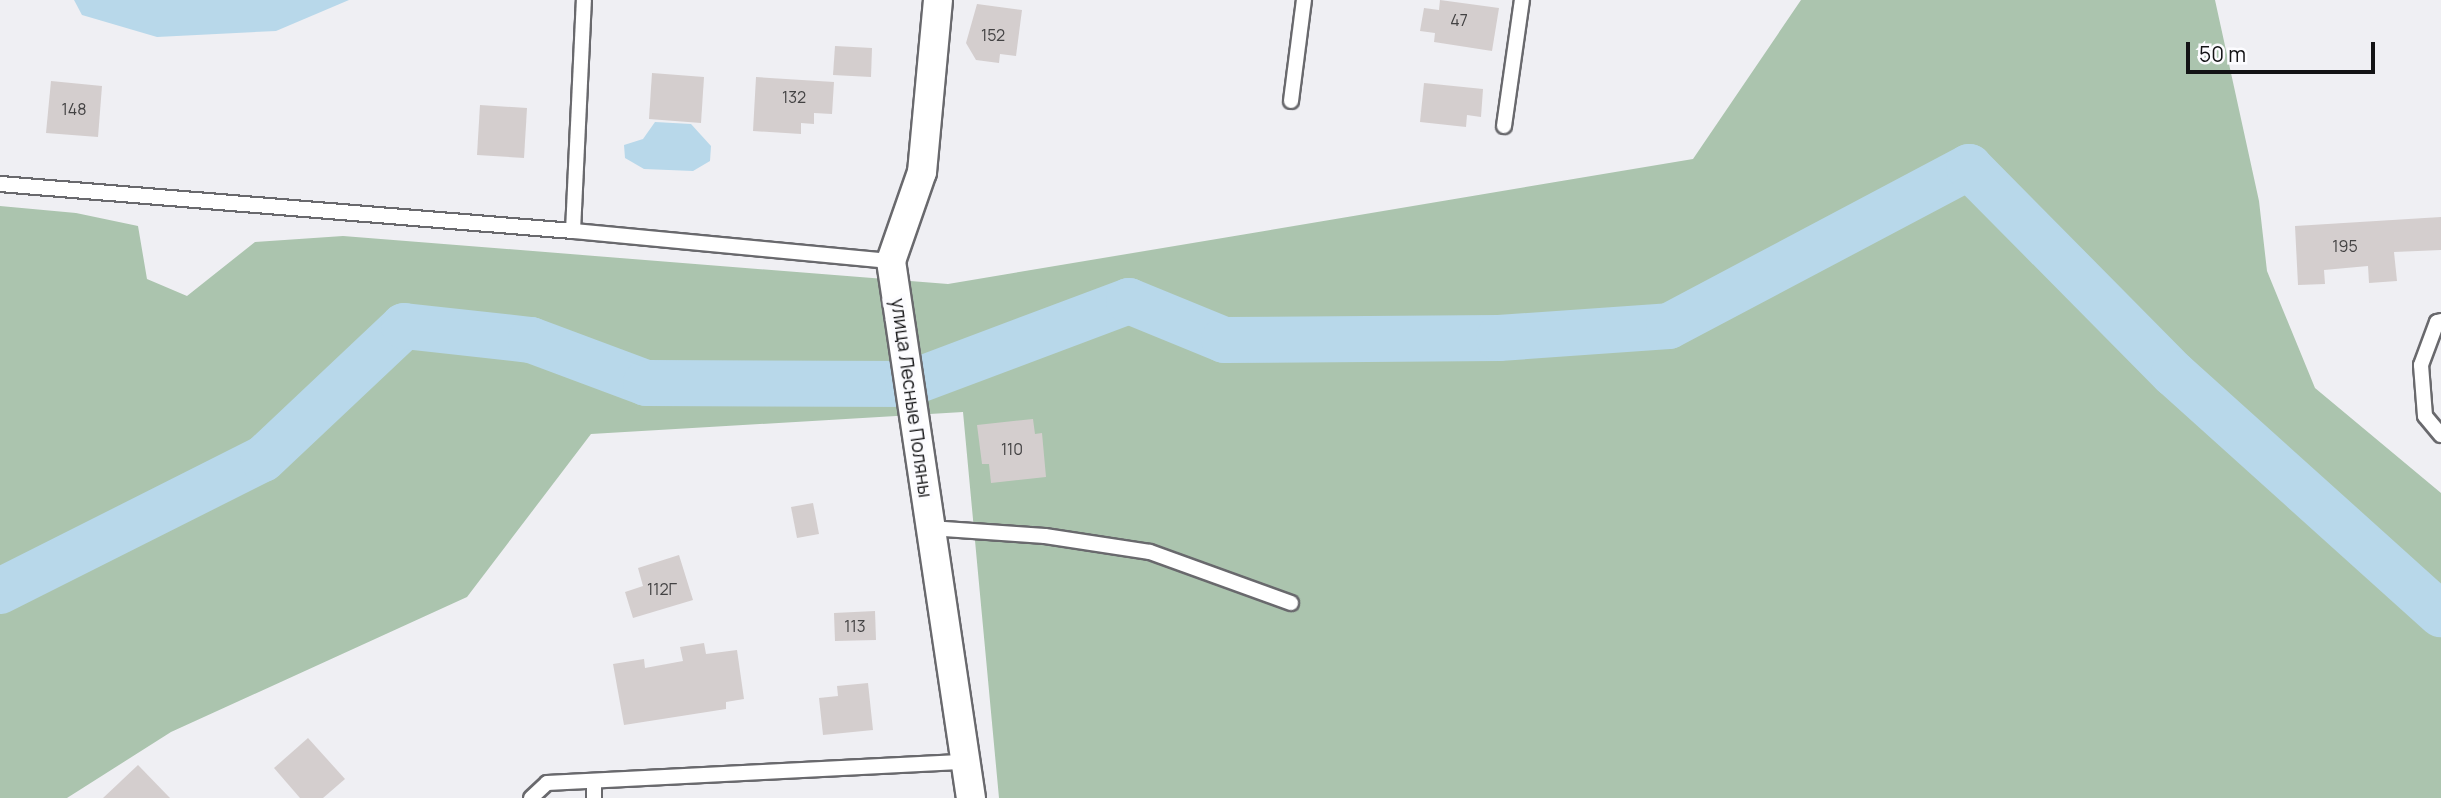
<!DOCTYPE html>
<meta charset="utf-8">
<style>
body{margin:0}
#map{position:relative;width:2441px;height:798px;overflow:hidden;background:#efeff3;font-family:Manrope,sans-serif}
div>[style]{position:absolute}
.green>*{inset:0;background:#abc4ae}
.water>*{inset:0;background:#b8d8ea}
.river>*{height:46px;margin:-23px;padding:0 23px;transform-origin:23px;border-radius:23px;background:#b8d8ea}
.building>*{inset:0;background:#d4cece}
.roads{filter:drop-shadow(2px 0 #69696d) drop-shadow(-2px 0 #69696d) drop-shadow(0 2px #69696d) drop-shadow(0 -2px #69696d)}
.service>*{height:14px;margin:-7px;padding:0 7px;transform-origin:7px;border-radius:7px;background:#fff}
.minor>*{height:28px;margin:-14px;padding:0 14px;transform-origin:14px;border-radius:14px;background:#fff}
span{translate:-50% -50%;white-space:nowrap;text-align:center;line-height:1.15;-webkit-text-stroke:7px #fcfcff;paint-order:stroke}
.number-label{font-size:16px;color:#434243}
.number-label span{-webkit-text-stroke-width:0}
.street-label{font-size:19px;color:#131315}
.scale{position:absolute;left:2186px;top:42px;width:189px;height:32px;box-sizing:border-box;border:4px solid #131315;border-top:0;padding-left:9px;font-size:21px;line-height:24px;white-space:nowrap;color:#131315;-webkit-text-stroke:5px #fcfcff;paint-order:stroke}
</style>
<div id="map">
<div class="green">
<div style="clip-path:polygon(1801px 0,2215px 0,2259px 201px,2267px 271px,2315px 388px,2441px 493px,2441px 798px,999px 798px,963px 412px,591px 434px,467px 597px,171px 732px,67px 798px,0 798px,0 206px,76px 213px,138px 226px,147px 279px,187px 296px,255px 242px,343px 236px,948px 284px,1693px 159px)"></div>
</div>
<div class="water">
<div style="clip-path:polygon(74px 0,349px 0,276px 31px,157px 37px,82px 15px)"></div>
<div style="clip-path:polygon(655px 122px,691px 124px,711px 146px,710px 161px,693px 171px,644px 169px,625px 158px,624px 145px,643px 139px)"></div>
</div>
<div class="river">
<div style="left:0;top:591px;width:294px;rotate:-26.7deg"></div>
<div style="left:263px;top:459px;width:194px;rotate:-43.3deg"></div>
<div style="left:404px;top:326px;width:128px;rotate:6.3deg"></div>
<div style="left:531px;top:340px;width:123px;rotate:20.5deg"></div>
<div style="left:646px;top:383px;width:262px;rotate:0.2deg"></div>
<div style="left:908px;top:384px;width:236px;rotate:-20.6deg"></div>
<div style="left:1129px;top:301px;width:103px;rotate:22.3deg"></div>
<div style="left:1224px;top:340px;width:275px;rotate:-0.4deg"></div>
<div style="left:1499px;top:338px;width:170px;rotate:-4deg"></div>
<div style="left:1669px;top:326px;width:340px;rotate:-27.9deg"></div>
<div style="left:1969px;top:167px;width:291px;rotate:45.3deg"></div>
<div style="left:2174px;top:374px;width:359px;rotate:42deg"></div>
</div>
<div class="building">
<div style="clip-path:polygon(1440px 0,1499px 8px,1492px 51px,1434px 42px,1435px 33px,1420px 31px,1424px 8px,1439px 10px)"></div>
<div style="clip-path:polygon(977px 4px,1022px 10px,1016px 56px,1000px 54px,999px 63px,976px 60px,966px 43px)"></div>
<div style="clip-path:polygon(835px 46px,872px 48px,871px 77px,833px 75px)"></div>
<div style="clip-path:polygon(652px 73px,704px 77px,701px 123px,649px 119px)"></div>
<div style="clip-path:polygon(756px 77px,834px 82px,832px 114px,814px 113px,814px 124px,801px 123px,801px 134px,753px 131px)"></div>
<div style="clip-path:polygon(51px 81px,102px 86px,98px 137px,46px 133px)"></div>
<div style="clip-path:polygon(1424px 83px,1483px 89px,1481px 117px,1467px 115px,1466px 127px,1420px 122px)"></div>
<div style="clip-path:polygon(480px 105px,527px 108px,524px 158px,477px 155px)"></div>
<div style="clip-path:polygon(2441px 217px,2441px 250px,2394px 252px,2397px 281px,2369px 283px,2368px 266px,2324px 270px,2325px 284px,2298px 285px,2295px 226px)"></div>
<div style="clip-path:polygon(1033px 419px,1035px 434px,1042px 433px,1046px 477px,991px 483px,989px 464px,982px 464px,977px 425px)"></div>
<div style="clip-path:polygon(813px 503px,819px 534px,797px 538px,791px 507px)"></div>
<div style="clip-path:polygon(679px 555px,693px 600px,633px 618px,625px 592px,643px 586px,638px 568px)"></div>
<div style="clip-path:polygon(875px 611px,876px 640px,835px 641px,834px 613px)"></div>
<div style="clip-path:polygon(704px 643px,706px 654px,737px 650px,744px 699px,726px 702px,726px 709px,624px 725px,613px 664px,644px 659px,645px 668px,683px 661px,680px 647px)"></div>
<div style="clip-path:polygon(868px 683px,873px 730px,823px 735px,819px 698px,838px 696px,837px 686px)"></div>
<div style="clip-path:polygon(308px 738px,345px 779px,323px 798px,300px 798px,274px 768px)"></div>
<div style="clip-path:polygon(138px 765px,170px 798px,103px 798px)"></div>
</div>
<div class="roads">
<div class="service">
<div style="left:1291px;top:101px;width:102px;rotate:-82.7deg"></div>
<div style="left:1504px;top:126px;width:127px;rotate:-81.9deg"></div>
<div style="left:0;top:184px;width:575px;rotate:4.69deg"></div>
<div style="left:573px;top:231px;width:231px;rotate:-87.3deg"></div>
<div style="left:573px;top:231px;width:319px;rotate:5.4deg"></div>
<div style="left:2441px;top:321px;width:4px;rotate:166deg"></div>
<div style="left:2437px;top:322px;width:46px;rotate:110.4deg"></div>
<div style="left:2421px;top:365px;width:51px;rotate:85.5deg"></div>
<div style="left:2425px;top:416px;width:25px;rotate:50deg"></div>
<div style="left:930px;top:528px;width:115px;rotate:4deg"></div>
<div style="left:1045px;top:536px;width:106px;rotate:8.7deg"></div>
<div style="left:1150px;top:552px;width:150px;rotate:19.9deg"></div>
<div style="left:594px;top:781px;width:17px;rotate:90deg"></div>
<div style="left:531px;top:798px;width:22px;rotate:-43deg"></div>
<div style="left:547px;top:783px;width:418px;rotate:-2.9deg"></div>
</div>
<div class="minor">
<div style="left:938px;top:0;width:173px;rotate:95.3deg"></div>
<div style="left:922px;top:172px;width:94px;rotate:109.2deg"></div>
<div style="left:891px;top:261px;width:543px;rotate:81.53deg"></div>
</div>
</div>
<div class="number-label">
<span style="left:1459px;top:20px">47</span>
<span style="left:993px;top:35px">152</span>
<span style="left:794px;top:97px">132</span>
<span style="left:74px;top:109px">148</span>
<span style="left:2345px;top:246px">195</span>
<span style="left:1012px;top:449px">110</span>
<span style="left:662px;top:589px">112Г</span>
<span style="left:855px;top:626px">113</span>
</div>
<div class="street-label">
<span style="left:911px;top:398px;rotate:82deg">улица Лесные Поляны</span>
</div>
<div class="scale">50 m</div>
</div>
